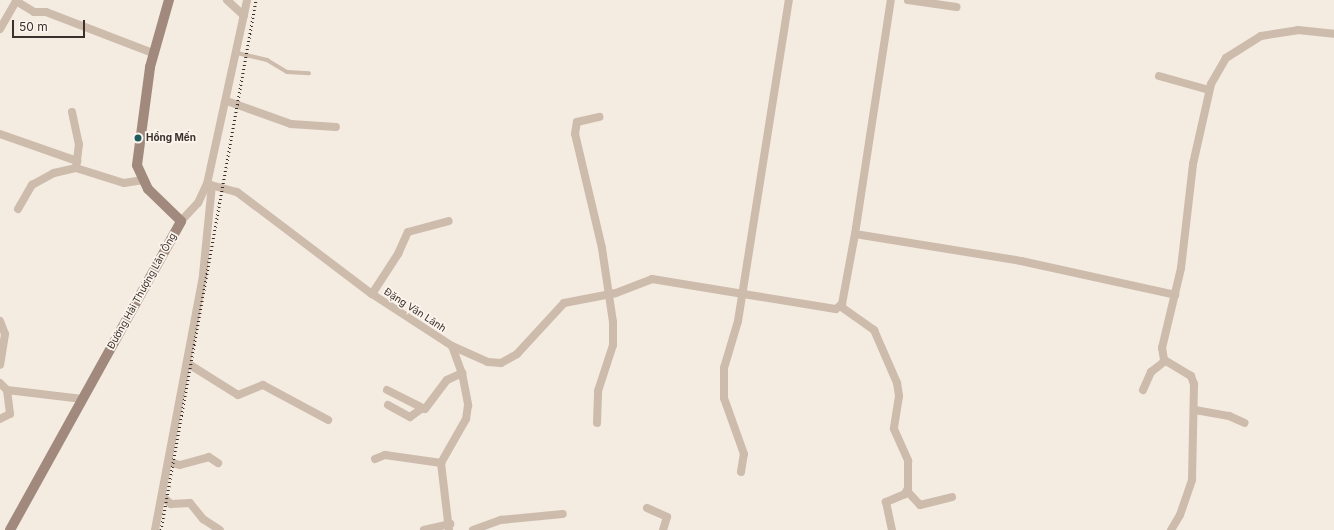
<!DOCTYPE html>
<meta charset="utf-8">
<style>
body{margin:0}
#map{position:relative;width:1334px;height:530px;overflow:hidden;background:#f4ebe1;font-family:Inter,sans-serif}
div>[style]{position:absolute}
.lane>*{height:4px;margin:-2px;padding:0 2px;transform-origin:2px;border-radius:2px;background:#cdbbac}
.street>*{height:8px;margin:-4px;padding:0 4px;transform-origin:4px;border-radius:4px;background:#cdbbac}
.secondary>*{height:10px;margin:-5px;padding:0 5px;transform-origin:5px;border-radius:5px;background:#a18a7d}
.rail>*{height:3px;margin-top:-1.5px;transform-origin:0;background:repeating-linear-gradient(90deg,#3b302b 0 1px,transparent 0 4px)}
.dots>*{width:11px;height:11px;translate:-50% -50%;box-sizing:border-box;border:2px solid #fbf5ee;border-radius:50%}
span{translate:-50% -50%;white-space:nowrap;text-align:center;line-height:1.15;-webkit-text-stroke:3.5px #fbf5ee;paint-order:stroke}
.poi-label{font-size:10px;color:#3b302b;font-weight:700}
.left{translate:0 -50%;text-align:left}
.street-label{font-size:10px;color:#3b302b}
.scale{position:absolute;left:12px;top:20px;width:73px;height:18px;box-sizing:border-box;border:2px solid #3b302b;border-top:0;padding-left:5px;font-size:12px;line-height:14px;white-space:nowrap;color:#3b302b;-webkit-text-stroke:3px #fbf5ee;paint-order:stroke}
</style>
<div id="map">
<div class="lane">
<div style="left:237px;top:53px;width:31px;rotate:13deg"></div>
<div style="left:267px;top:60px;width:23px;rotate:31deg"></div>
<div style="left:287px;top:72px;width:22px;rotate:3deg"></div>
</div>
<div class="street">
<div style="left:227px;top:0;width:23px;rotate:43deg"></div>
<div style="left:908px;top:0;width:49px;rotate:8.3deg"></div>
<div style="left:0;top:29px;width:32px;rotate:-60deg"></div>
<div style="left:16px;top:1px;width:21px;rotate:31deg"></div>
<div style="left:34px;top:12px;width:12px"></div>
<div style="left:46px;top:12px;width:115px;rotate:21deg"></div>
<div style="left:1159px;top:76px;width:52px;rotate:15.6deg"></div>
<div style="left:227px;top:101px;width:68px;rotate:19.8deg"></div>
<div style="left:291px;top:124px;width:45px;rotate:3.8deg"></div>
<div style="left:72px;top:112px;width:33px;rotate:78deg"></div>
<div style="left:79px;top:144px;width:24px;rotate:97deg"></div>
<div style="left:76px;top:168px;width:50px;rotate:17.4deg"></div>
<div style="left:124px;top:183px;width:18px;rotate:-9deg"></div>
<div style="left:0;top:134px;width:82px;rotate:19.3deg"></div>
<div style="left:207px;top:184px;width:31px;rotate:15deg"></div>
<div style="left:237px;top:192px;width:169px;rotate:37.1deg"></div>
<div style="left:372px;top:294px;width:95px;rotate:33deg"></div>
<div style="left:452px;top:346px;width:29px;rotate:70deg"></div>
<div style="left:462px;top:373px;width:33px;rotate:79deg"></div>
<div style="left:468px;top:405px;width:14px;rotate:98deg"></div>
<div style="left:466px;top:419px;width:51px;rotate:119.6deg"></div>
<div style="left:441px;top:463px;width:67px;rotate:83.2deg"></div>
<div style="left:18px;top:209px;width:28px;rotate:-60deg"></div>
<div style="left:32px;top:185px;width:25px;rotate:-29deg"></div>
<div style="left:54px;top:173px;width:23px;rotate:-13deg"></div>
<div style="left:181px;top:221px;width:25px;rotate:-47deg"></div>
<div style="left:198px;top:203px;width:21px;rotate:-65deg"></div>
<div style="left:207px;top:184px;width:188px;rotate:-77.7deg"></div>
<div style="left:855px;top:234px;width:237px;rotate:-81.3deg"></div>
<div style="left:372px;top:294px;width:48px;rotate:-57deg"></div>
<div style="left:398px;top:254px;width:24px;rotate:-66deg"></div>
<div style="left:408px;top:232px;width:42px;rotate:-15deg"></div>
<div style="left:840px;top:306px;width:42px;rotate:35.2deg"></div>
<div style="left:874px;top:330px;width:58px;rotate:66.5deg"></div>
<div style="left:897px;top:383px;width:13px;rotate:81deg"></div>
<div style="left:899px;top:396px;width:33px;rotate:99deg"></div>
<div style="left:894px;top:429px;width:35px;rotate:66deg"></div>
<div style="left:908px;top:461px;width:27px;rotate:90deg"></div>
<div style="left:908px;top:488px;width:7px;rotate:117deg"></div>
<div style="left:905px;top:494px;width:21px;rotate:157deg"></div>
<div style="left:886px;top:502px;width:29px;rotate:78deg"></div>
<div style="left:0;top:321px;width:14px;rotate:69deg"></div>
<div style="left:5px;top:334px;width:31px;rotate:99deg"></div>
<div style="left:452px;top:346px;width:39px;rotate:24deg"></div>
<div style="left:488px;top:362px;width:13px;rotate:4deg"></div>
<div style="left:501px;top:363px;width:18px;rotate:-29deg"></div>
<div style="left:517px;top:354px;width:69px;rotate:-47.3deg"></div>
<div style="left:564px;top:303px;width:53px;rotate:-10.9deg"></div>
<div style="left:616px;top:293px;width:39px;rotate:-21deg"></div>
<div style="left:652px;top:279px;width:186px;rotate:9.3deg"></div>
<div style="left:836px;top:309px;width:8px;rotate:-40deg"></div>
<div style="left:842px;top:304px;width:71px;rotate:-79.5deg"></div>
<div style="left:855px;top:234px;width:168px;rotate:9.2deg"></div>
<div style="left:1021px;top:261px;width:158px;rotate:12.4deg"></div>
<div style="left:187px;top:363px;width:60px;rotate:32.1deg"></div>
<div style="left:238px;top:395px;width:27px;rotate:-22deg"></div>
<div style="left:263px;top:385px;width:74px;rotate:28.3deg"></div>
<div style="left:0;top:383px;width:10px;rotate:45deg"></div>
<div style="left:7px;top:390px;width:76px;rotate:6.8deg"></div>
<div style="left:387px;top:390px;width:42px;rotate:26.6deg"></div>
<div style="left:425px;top:409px;width:36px;rotate:-53deg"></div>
<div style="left:447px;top:380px;width:17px;rotate:-25deg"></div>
<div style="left:1143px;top:390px;width:20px;rotate:-66deg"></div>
<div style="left:1151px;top:372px;width:18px;rotate:-38deg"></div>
<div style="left:388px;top:405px;width:25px;rotate:29deg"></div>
<div style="left:410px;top:417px;width:14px;rotate:-36deg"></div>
<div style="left:1195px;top:410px;width:35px;rotate:10deg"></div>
<div style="left:1229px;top:416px;width:17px;rotate:24deg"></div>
<div style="left:0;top:419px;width:11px;rotate:-27deg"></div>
<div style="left:10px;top:414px;width:24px;rotate:-97deg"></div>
<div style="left:597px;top:423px;width:32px;rotate:-88deg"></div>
<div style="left:598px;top:391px;width:48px;rotate:-71.9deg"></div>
<div style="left:613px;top:345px;width:23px;rotate:-90deg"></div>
<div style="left:613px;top:322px;width:75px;rotate:-98.5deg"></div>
<div style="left:602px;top:248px;width:117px;rotate:-103.3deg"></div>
<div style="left:575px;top:134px;width:12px;rotate:-81deg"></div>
<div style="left:577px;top:122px;width:23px;rotate:-13deg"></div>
<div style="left:375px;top:459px;width:11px;rotate:-22deg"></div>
<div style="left:385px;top:455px;width:57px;rotate:8.1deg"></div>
<div style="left:168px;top:462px;width:12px;rotate:14deg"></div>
<div style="left:180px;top:465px;width:30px;rotate:-15deg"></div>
<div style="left:209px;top:457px;width:11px;rotate:34deg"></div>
<div style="left:741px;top:472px;width:18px;rotate:-81deg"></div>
<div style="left:744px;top:454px;width:59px;rotate:-109.7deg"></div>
<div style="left:724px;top:398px;width:30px;rotate:-90deg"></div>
<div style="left:724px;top:368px;width:49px;rotate:-73.4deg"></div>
<div style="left:738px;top:321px;width:325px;rotate:-81deg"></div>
<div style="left:907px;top:491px;width:19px;rotate:47deg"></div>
<div style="left:920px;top:505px;width:33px;rotate:-14deg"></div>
<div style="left:162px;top:496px;width:12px;rotate:42deg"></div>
<div style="left:171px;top:504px;width:19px;rotate:-3deg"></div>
<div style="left:190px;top:503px;width:21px;rotate:51deg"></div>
<div style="left:203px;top:519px;width:20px;rotate:33deg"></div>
<div style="left:647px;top:508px;width:22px;rotate:24deg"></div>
<div style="left:667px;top:517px;width:14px;rotate:107deg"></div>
<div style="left:155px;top:530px;width:259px;rotate:-79.3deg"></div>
<div style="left:203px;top:275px;width:90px;rotate:-84.3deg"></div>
<div style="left:424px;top:530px;width:27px;rotate:-13deg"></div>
<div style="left:473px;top:530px;width:30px;rotate:-20deg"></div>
<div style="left:501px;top:520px;width:62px;rotate:-5.5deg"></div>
<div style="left:1171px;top:530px;width:17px;rotate:-59deg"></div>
<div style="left:1180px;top:515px;width:37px;rotate:-71deg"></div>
<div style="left:1192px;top:480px;width:96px;rotate:-88.8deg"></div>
<div style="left:1194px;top:384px;width:9px;rotate:-111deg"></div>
<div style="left:1191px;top:376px;width:31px;rotate:-149deg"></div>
<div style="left:1164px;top:360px;width:12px;rotate:-99deg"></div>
<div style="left:1162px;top:348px;width:82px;rotate:-76.6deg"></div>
<div style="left:1181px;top:268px;width:105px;rotate:-83.4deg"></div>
<div style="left:1193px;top:164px;width:82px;rotate:-77.3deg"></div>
<div style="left:1211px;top:84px;width:30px;rotate:-60deg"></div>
<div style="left:1226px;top:58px;width:41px;rotate:-32.2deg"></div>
<div style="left:1261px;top:36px;width:37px;rotate:-9deg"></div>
<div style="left:1298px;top:30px;width:36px;rotate:6deg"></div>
</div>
<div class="secondary">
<div style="left:10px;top:530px;width:353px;rotate:-61deg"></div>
<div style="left:181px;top:221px;width:46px;rotate:-135.9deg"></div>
<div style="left:148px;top:189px;width:26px;rotate:-115deg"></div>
<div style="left:137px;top:165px;width:99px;rotate:-82.4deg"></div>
<div style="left:150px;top:67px;width:70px;rotate:-74.2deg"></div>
</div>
<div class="rail">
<div style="left:161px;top:530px;width:538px;rotate:-79.84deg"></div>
</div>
<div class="dots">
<div style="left:138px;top:138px;background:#1f5a5e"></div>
</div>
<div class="poi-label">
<span class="left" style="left:146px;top:138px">Hồng Mến</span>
</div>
<div class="street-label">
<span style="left:142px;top:291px;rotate:-61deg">Đường Hải Thượng Lãn Ông</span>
<span style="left:415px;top:310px;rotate:33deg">Đặng Văn Lãnh</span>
</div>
<div class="scale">50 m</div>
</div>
